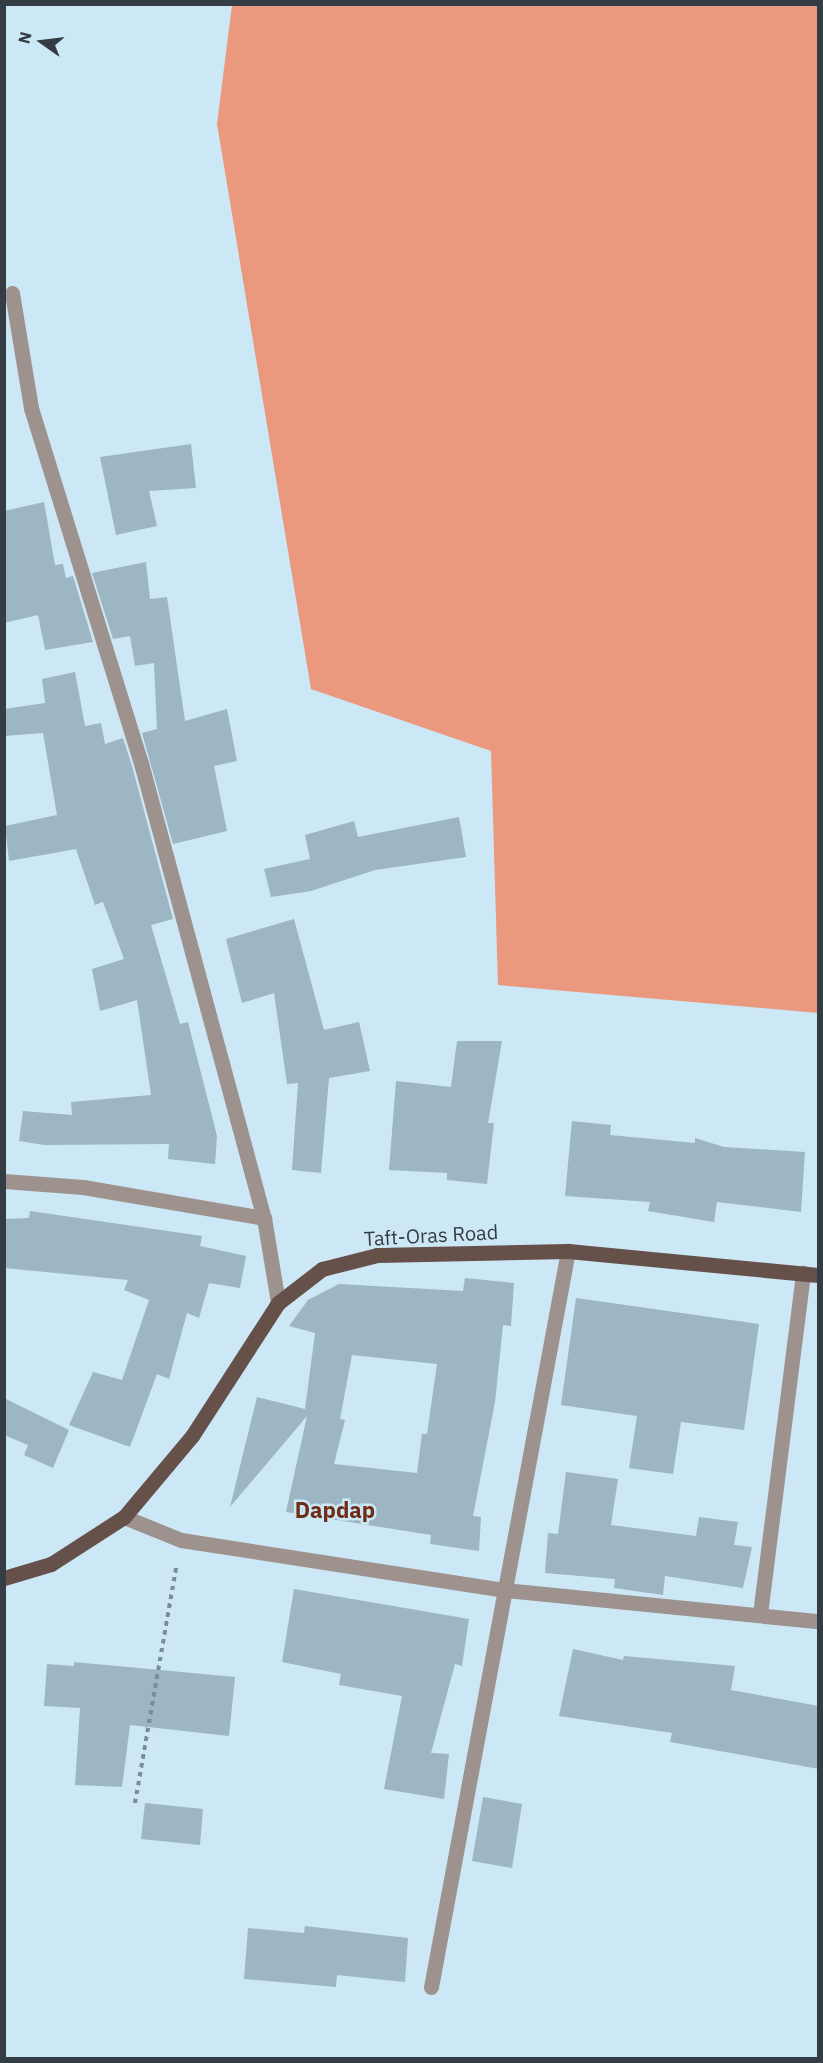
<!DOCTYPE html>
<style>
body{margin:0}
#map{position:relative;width:823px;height:2063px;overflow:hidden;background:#cce7f5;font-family:"IBM Plex Sans",sans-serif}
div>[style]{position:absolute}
.green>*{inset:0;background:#ea987e}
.building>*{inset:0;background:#9cb6c3}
.path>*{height:4px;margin-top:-2px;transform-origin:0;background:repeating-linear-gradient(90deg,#7b8d96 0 4.5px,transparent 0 9px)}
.minor>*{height:15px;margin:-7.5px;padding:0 7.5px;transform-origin:7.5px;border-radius:7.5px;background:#9e928e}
.major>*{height:15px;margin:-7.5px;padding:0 7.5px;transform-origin:7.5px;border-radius:7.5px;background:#65514a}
span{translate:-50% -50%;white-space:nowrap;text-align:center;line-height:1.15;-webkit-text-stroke:5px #cce7f5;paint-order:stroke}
.street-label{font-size:20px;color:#333d43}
.quarter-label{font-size:22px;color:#6f2d17;font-weight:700}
.frame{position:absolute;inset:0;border:6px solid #333d43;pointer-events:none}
.north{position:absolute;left:12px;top:12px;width:60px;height:60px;-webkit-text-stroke:4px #cce7f5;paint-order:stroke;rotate:284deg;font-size:16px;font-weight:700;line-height:24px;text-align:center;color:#333d43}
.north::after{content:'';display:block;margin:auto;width:21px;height:27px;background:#333d43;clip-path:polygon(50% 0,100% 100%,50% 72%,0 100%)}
</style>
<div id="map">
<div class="green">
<div style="clip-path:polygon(232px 5px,818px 5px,818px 1013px,498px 985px,491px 751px,311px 689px,217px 124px)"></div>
</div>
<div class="building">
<div style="clip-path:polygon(191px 444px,196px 488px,149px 491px,157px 526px,116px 535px,100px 457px)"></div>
<div style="clip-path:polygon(44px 502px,55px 565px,63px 564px,66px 578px,73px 576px,93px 642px,45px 650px,38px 615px,4px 623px,4px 511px)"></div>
<div style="clip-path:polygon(146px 562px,150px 599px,167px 597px,185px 721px,227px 709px,237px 761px,214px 766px,227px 831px,173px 844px,142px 733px,157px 729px,154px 663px,135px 666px,130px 636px,113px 639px,92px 573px)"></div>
<div style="clip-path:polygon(75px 672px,85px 726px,101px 723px,105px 744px,123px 738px,132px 766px,173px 919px,151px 925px,180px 1024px,188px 1022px,217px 1136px,215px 1164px,168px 1159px,169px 1144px,44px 1145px,19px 1141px,23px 1111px,72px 1115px,71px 1102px,151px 1095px,137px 1000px,100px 1011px,92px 969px,124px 959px,103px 902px,95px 905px,76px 849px,9px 861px,5px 826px,57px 815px,43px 733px,4px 736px,4px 709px,45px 703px,42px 679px)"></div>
<div style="clip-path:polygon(459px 817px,466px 857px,375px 870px,311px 891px,271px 897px,264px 869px,310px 859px,305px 835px,354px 821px,358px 837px)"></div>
<div style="clip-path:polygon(294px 919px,324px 1030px,359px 1022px,370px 1071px,329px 1078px,321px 1173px,292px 1170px,298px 1083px,287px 1084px,274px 993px,242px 1003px,226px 939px)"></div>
<div style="clip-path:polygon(457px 1041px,502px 1041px,488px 1123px,494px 1123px,487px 1184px,447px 1180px,447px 1173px,389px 1170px,396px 1081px,451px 1087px)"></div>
<div style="clip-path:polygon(572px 1121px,611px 1125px,610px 1135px,695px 1143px,695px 1138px,724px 1147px,805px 1152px,801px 1212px,717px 1202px,714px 1222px,648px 1211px,650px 1202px,565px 1196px)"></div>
<div style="clip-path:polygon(30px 1211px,202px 1236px,200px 1246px,246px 1256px,240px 1288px,209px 1283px,199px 1318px,187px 1313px,169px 1379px,157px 1374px,130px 1447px,69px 1425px,93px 1372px,122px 1380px,149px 1300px,124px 1290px,128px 1280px,4px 1268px,4px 1219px,29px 1218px)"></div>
<div style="clip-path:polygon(evenodd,465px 1278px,514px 1283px,511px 1326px,503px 1325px,495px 1402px,473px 1516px,481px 1517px,479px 1551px,430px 1544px,431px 1535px,286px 1512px,307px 1416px,230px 1507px,257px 1397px,305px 1409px,315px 1333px,289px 1326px,308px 1300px,339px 1284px,463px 1291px,465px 1278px,352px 1355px,437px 1364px,427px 1434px,422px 1434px,417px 1473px,334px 1464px,345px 1420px,340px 1419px,352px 1355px)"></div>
<div style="clip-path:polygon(576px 1298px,759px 1324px,744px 1430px,681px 1422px,673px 1474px,629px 1468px,637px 1416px,561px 1405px)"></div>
<div style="clip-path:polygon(4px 1398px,69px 1430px,53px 1468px,24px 1455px,28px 1445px,4px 1435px)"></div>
<div style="clip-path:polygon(566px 1472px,618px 1479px,611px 1525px,696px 1536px,699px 1517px,738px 1522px,734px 1545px,752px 1547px,743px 1588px,665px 1576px,663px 1595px,614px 1588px,615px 1579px,545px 1573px,548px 1533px,558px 1534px)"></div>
<div style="clip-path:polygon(294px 1589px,469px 1619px,462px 1666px,455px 1664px,431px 1753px,449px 1754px,444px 1799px,384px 1789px,402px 1696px,339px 1685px,341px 1674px,282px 1662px)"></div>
<div style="clip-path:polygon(573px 1649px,623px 1660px,624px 1656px,735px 1666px,731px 1690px,819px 1706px,819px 1769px,670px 1742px,672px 1733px,559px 1716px)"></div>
<div style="clip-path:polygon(74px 1662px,235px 1677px,229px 1736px,130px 1725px,122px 1787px,75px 1785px,80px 1708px,44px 1706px,47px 1664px,74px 1666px)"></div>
<div style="clip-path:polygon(483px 1797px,522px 1804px,512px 1868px,472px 1861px)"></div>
<div style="clip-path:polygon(145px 1803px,203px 1809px,200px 1845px,141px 1839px)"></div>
<div style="clip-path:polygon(305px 1926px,408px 1938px,405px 1982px,337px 1975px,336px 1987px,244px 1979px,248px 1928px,304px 1933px)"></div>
</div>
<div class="path">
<div style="left:135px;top:1803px;width:240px;rotate:-80.1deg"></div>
</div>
<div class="minor">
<div style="left:12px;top:293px;width:117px;rotate:80.6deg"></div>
<div style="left:31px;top:408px;width:372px;rotate:72.8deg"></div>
<div style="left:141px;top:763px;width:471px;rotate:74.9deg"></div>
<div style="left:264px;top:1218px;width:86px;rotate:80.6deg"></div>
<div style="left:4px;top:1181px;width:79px;rotate:4.3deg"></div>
<div style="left:83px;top:1187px;width:184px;rotate:9.7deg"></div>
<div style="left:124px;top:1517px;width:61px;rotate:22deg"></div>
<div style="left:181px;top:1540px;width:328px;rotate:8.8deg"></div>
<div style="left:505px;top:1590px;width:315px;rotate:5.7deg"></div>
<div style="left:760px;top:1614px;width:344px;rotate:-82.8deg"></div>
<div style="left:431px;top:1987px;width:749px;rotate:-79.46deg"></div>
</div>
<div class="major">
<div style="left:4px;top:1578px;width:49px;rotate:-16.6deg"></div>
<div style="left:51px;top:1564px;width:87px;rotate:-32.8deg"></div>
<div style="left:124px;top:1517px;width:106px;rotate:-50deg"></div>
<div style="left:192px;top:1436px;width:158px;rotate:-57.1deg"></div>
<div style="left:278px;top:1303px;width:56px;rotate:-37.7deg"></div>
<div style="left:322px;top:1269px;width:57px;rotate:-14.3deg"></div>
<div style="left:377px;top:1255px;width:191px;rotate:-1.2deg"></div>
<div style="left:568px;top:1251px;width:251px;rotate:5.5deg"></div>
</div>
<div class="street-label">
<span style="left:431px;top:1235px;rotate:-3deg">Taft-Oras Road</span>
</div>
<div class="quarter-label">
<span style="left:335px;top:1510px">Dapdap</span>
</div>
<div class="frame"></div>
<div class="north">N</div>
</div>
